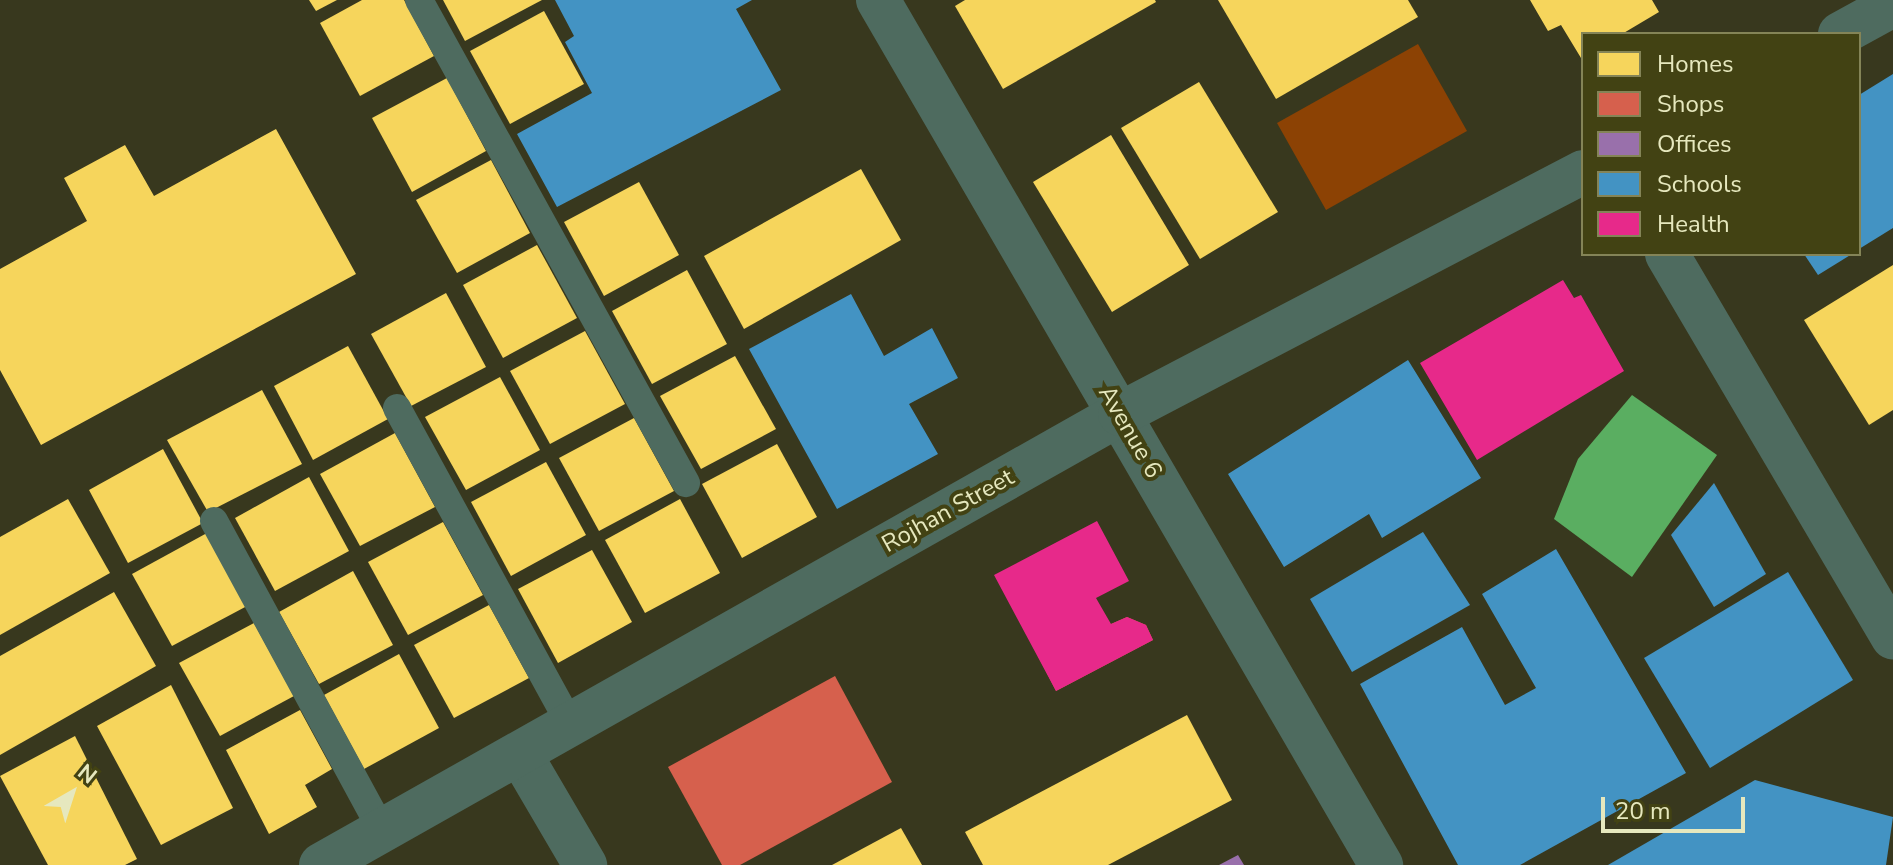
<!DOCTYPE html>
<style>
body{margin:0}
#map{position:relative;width:1893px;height:865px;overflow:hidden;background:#38381e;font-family:"Nunito Sans",sans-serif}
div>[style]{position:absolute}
.green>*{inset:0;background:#8c4204}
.homes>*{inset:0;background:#f6d55c}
.shops>*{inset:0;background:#d6604d}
.offices>*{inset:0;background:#9970ab}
.schools>*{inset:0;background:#4393c3}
.health>*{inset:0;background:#e7298a}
.public>*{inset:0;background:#5aae61}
.lane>*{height:28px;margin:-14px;padding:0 14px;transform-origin:14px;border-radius:14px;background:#4e6b5f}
.street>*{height:44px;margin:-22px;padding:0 22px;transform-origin:22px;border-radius:22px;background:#4e6b5f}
span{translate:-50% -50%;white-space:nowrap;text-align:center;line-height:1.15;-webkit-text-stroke:8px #424213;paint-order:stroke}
.street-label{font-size:24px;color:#e6e8be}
.legend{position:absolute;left:1581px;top:32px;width:280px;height:224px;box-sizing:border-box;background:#424213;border:2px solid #848457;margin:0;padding:10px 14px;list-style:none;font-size:24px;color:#e6e8be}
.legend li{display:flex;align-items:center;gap:16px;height:40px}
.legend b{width:40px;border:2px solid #848457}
.north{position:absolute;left:32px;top:753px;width:80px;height:80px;-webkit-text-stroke:6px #424213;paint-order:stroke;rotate:39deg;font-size:22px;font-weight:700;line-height:32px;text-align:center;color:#e6e8be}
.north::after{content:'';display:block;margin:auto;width:28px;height:36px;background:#e6e8be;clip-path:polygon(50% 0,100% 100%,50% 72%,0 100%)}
.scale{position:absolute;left:1601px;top:797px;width:144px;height:36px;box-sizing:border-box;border:4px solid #e6e8be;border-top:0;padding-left:10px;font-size:24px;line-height:28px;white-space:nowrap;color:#e6e8be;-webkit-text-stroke:6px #424213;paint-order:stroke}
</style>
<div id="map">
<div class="green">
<div style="clip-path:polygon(1418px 44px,1467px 131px,1326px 210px,1277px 123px)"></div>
</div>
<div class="homes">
<div style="clip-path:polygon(309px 0,337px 0,316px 11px)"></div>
<div style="clip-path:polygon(362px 0,404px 0,434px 56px,360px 96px,320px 23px)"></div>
<div style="clip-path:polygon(443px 0,542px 0,465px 41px)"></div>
<div style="clip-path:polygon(965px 0,1155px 0,1156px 2px,1003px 89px,955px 6px)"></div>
<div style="clip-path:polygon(1218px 0,1408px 0,1418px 17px,1276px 99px)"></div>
<div style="clip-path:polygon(1530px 0,1652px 0,1659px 12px,1622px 34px,1583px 34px,1581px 58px,1561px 25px,1548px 31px)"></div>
<div style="clip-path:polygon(544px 11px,584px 84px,510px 124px,470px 51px)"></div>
<div style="clip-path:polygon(447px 78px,486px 151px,412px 192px,372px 118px)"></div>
<div style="clip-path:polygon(1199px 82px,1278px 212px,1200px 259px,1121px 128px)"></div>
<div style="clip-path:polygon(276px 129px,356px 274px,41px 445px,0 370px,0 269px,87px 221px,64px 178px,125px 145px,154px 196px)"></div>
<div style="clip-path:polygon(1111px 135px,1189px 265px,1112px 312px,1033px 182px)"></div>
<div style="clip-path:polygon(491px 160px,530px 233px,457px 273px,416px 200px)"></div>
<div style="clip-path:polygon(861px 169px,901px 240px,744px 329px,704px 256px)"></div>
<div style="clip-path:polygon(639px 182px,679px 255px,604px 296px,564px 222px)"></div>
<div style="clip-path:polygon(537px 245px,577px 318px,503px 358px,463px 285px)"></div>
<div style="clip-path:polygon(1893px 265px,1893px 410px,1869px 425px,1804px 320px)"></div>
<div style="clip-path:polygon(687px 270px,727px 344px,652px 384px,612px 311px)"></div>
<div style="clip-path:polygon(446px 293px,486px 367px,411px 406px,371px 334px)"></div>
<div style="clip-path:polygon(585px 331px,625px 404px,550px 444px,510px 371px)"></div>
<div style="clip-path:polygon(348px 346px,388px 419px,313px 460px,274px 386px)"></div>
<div style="clip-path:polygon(735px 356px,776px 429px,701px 469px,660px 396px)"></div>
<div style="clip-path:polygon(500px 377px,540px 450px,466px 490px,425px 417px)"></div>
<div style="clip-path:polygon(262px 390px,302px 464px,208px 512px,167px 440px)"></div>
<div style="clip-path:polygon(634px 418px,674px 491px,599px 531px,559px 458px)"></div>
<div style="clip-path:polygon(395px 433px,435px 507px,360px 546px,320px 474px)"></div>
<div style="clip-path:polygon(777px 444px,817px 517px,742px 558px,702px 484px)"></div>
<div style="clip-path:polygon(163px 449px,203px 523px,128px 563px,89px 490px)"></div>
<div style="clip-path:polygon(546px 462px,586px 535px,511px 576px,471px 502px)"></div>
<div style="clip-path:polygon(309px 477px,349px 551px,275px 591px,235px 518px)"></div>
<div style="clip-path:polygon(68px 499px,110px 573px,0 635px,0 537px)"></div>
<div style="clip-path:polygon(680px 499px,720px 573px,645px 613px,605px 540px)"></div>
<div style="clip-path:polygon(443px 522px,483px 595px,408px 635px,368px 562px)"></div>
<div style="clip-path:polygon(207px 533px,247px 606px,172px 646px,132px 574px)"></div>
<div style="clip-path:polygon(592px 550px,632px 622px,558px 663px,518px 589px)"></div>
<div style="clip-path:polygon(353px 571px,393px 645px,319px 684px,279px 612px)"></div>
<div style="clip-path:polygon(114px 592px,156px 666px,0 755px,0 656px)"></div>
<div style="clip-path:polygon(489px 605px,529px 678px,454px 718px,414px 645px)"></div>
<div style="clip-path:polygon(254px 623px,294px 696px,220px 736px,179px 663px)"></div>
<div style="clip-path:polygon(399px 654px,439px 728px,364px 769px,324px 695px)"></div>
<div style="clip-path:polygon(171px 685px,233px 808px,161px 845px,97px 726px)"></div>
<div style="clip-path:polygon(300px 710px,332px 769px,305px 785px,317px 807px,269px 834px,226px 750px)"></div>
<div style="clip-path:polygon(1187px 715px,1232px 800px,1108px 865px,983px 865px,965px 832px)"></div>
<div style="clip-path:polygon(75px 736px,137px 859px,125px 865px,48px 865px,0 776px)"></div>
<div style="clip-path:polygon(901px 828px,922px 865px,832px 865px)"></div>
</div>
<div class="shops">
<div style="clip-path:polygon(1127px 617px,1146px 625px,1153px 640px,1056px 691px,1038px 656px)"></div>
<div style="clip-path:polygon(835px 676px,892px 782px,740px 865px,722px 865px,668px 767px)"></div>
</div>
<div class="offices">
<div style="clip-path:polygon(1238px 855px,1244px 865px,1219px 865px)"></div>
</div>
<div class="schools">
<div style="clip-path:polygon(555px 0,752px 0,736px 9px,781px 90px,557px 207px,517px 134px,592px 93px,565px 42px,574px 36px)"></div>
<div style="clip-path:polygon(1893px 74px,1893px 228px,1859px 249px,1859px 95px)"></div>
<div style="clip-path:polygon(1804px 254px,1852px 254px,1818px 275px)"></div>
<div style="clip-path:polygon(851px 294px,884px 356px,932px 328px,958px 378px,909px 404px,938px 454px,837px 509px,749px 349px)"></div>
<div style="clip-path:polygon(1408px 360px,1481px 478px,1382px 538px,1369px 514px,1284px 567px,1228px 474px)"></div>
<div style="clip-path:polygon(1714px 483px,1766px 574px,1714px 607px,1671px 535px)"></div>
<div style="clip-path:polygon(1423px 532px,1470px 605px,1352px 672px,1310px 599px)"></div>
<div style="clip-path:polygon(1556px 549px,1686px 773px,1520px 865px,1458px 865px,1360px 684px,1462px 627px,1505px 705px,1536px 688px,1482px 594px)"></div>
<div style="clip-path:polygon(1788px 572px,1853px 680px,1710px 768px,1644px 658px)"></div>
<div style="clip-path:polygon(1755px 780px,1893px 817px,1886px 865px,1608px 865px)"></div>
</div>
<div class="health">
<div style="clip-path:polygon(1563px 280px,1574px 298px,1581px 295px,1624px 371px,1477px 460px,1420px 363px)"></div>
<div style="clip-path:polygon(1097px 521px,1129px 581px,1096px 598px,1111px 624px,1127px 617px,1146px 625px,1153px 640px,1056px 691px,994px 575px)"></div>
</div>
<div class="public">
<div style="clip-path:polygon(1632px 395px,1717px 455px,1632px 577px,1554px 519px,1578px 459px)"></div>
</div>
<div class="lane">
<div style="left:419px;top:0;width:552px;rotate:61.07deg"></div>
<div style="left:397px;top:408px;width:360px;rotate:61.3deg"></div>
<div style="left:214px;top:521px;width:353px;rotate:61.5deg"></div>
</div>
<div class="street">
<div style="left:878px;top:0;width:1001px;rotate:59.82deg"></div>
<div style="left:1840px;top:34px;width:60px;rotate:-28.7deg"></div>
<div style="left:1667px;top:254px;width:445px;rotate:59.5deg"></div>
<div style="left:520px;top:754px;width:129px;rotate:59.6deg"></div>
<div style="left:321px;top:865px;width:917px;rotate:-29.44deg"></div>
<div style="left:1120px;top:414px;width:522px;rotate:-27.6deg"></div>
</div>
<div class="street-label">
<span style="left:1130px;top:432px;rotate:60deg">Avenue 6</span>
<span style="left:948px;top:511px;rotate:-29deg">Rojhan Street</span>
</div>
<ul class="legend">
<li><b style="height:22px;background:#f6d55c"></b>Homes</li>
<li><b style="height:22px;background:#d6604d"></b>Shops</li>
<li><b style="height:22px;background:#9970ab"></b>Offices</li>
<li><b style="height:22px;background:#4393c3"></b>Schools</li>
<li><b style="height:22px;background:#e7298a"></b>Health</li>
</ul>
<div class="north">N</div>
<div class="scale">20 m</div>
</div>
